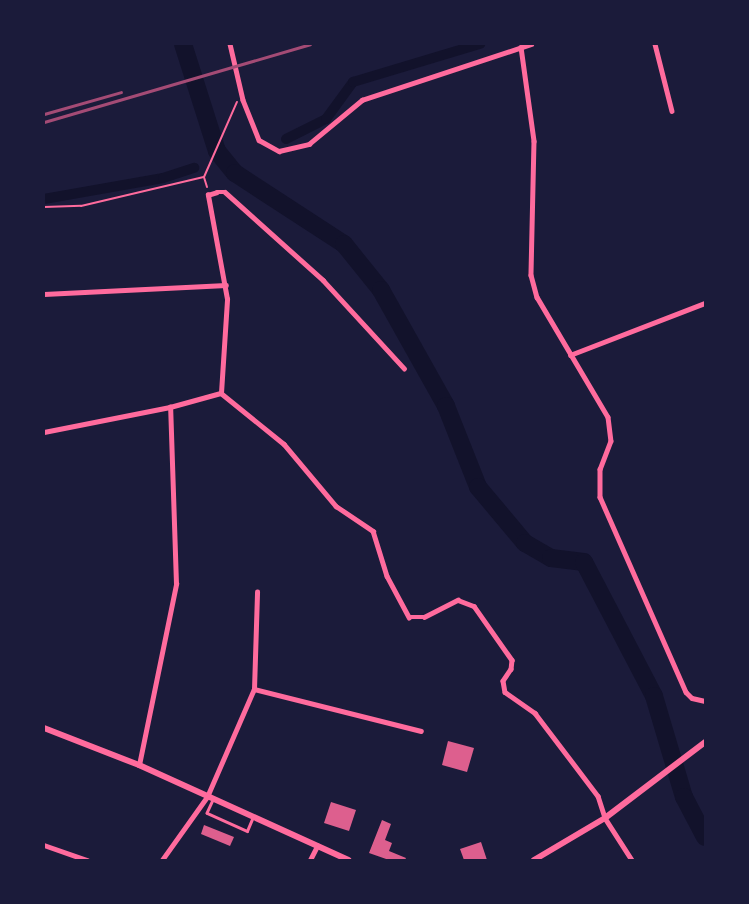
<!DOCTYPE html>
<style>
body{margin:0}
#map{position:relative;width:749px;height:904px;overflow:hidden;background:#1b1b3a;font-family:Roboto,sans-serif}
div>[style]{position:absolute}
.canal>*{height:10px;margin:-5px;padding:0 5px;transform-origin:5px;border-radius:5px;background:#12122b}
.river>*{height:18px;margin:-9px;padding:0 9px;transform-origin:9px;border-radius:9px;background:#12122b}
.building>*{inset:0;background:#dd5f8e}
.path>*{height:2px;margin:-1px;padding:0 1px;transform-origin:1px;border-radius:1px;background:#ff6b9d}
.service>*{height:2.5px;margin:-1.25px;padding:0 1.25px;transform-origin:1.25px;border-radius:1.25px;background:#ff6b9d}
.minor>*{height:4.5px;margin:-2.25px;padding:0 2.25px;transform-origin:2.25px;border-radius:2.25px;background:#ff6b9d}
.secondary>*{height:6px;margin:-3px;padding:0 3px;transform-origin:3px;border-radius:3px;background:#ff6b9d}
.rail>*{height:3px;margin:-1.5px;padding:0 1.5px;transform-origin:1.5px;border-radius:1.5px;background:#a44b75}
span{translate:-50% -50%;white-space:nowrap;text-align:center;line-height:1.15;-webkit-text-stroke:4px #1b1b3a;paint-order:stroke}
.frame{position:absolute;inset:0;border:45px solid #1b1b3a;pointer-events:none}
</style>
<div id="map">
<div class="canal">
<div style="left:286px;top:139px;width:45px;rotate:-26.6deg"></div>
<div style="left:326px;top:119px;width:46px;rotate:-53.9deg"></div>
<div style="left:353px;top:82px;width:133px;rotate:-16.7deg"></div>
<div style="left:44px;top:199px;width:121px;rotate:-10deg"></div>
<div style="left:163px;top:178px;width:33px;rotate:-18deg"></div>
</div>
<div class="river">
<div style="left:183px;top:44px;width:112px;rotate:72.4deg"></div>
<div style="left:217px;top:151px;width:28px;rotate:51deg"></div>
<div style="left:235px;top:173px;width:130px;rotate:33.1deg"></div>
<div style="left:344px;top:244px;width:59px;rotate:51.2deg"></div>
<div style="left:381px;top:290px;width:133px;rotate:60.7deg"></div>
<div style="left:446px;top:406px;width:87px;rotate:68.4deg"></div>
<div style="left:478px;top:487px;width:73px;rotate:50deg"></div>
<div style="left:525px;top:543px;width:30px;rotate:30deg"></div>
<div style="left:551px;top:558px;width:33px;rotate:7deg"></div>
<div style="left:584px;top:562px;width:151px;rotate:62.4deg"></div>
<div style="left:654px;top:696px;width:105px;rotate:73.5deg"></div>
<div style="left:684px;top:797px;width:45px;rotate:62.3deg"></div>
</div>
<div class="building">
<div style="clip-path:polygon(448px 741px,474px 748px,467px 772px,442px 765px)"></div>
<div style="clip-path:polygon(331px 802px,356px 810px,349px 831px,324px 823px)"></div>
<div style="clip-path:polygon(382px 820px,391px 824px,385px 840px,392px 843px,389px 851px,406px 858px,405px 860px,389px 860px,369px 853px)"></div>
<div style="clip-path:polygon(204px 825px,234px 837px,230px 846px,201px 834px)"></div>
<div style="clip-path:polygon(481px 842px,487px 860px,464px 860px,460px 849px)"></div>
</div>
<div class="path">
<div style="left:207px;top:187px;width:10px;rotate:-107deg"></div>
<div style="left:204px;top:177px;width:82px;rotate:-66.3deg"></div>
<div style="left:44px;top:207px;width:37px;rotate:-2deg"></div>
<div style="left:81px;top:206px;width:126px;rotate:-13.3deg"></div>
</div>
<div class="service">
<div style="left:213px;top:800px;width:14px;rotate:115deg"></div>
<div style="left:207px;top:813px;width:44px;rotate:24.2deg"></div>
<div style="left:247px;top:831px;width:13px;rotate:-67deg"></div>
</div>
<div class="minor">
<div style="left:230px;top:44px;width:57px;rotate:76.9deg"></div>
<div style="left:243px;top:100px;width:43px;rotate:68.2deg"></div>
<div style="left:259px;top:140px;width:23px;rotate:29deg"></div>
<div style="left:279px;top:151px;width:31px;rotate:-13deg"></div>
<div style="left:309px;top:144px;width:69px;rotate:-39.7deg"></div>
<div style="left:362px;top:100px;width:178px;rotate:-18.3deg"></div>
<div style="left:655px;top:44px;width:69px;rotate:75.8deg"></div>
<div style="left:521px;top:47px;width:95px;rotate:82.1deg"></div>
<div style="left:534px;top:141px;width:134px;rotate:91.3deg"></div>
<div style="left:531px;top:275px;width:23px;rotate:75deg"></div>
<div style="left:537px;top:297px;width:139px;rotate:59.4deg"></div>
<div style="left:608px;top:417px;width:24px;rotate:83deg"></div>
<div style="left:611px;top:441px;width:30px;rotate:111deg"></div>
<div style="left:600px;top:469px;width:28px;rotate:90deg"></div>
<div style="left:600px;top:497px;width:213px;rotate:66.2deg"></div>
<div style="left:686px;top:692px;width:8px;rotate:45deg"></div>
<div style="left:692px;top:698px;width:13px;rotate:13deg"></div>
<div style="left:44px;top:294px;width:182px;rotate:-2.8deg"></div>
<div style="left:570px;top:355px;width:145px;rotate:-21.1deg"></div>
<div style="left:221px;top:393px;width:94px;rotate:-86.3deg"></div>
<div style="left:227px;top:299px;width:106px;rotate:-100.4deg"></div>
<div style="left:208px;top:195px;width:9px;rotate:-18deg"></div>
<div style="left:217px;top:192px;width:8px"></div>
<div style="left:225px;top:192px;width:132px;rotate:41.9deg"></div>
<div style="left:323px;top:280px;width:120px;rotate:47.4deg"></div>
<div style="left:44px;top:432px;width:128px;rotate:-11.2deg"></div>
<div style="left:170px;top:407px;width:53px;rotate:-15.4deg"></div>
<div style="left:221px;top:393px;width:81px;rotate:39deg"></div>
<div style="left:284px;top:444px;width:81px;rotate:50deg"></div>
<div style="left:336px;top:506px;width:45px;rotate:34deg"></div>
<div style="left:373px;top:531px;width:47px;rotate:72.7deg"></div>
<div style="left:387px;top:576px;width:47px;rotate:61.8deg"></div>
<div style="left:409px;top:617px;width:15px"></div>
<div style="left:424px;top:617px;width:38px;rotate:-27deg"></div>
<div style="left:458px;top:600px;width:17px;rotate:21deg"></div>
<div style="left:474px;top:606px;width:66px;rotate:54.9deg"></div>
<div style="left:512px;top:660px;width:9px;rotate:96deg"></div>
<div style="left:511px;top:669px;width:14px;rotate:124deg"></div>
<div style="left:503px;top:681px;width:11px;rotate:80deg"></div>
<div style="left:505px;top:692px;width:37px;rotate:35deg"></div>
<div style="left:535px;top:713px;width:104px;rotate:52.8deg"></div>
<div style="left:598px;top:796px;width:23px;rotate:72deg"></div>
<div style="left:605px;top:818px;width:50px;rotate:57.3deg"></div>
<div style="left:254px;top:689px;width:97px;rotate:-88.2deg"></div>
<div style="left:139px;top:765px;width:185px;rotate:-78.4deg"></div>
<div style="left:176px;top:584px;width:177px;rotate:-91.9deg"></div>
<div style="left:44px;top:845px;width:46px;rotate:19.2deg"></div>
<div style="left:162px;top:860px;width:77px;rotate:-54.5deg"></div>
<div style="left:207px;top:797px;width:118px;rotate:-66.5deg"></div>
<div style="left:254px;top:689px;width:172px;rotate:14.1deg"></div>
<div style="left:310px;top:860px;width:16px;rotate:-63deg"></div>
</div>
<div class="secondary">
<div style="left:44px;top:728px;width:102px;rotate:21.3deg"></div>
<div style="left:139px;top:765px;width:230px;rotate:24.4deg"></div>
<div style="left:534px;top:860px;width:82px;rotate:-30.6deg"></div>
<div style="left:605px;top:818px;width:126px;rotate:-37.2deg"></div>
</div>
<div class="rail">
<div style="left:44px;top:114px;width:80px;rotate:-15.9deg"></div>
<div style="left:44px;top:122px;width:277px;rotate:-16.3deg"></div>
</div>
<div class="frame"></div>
</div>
